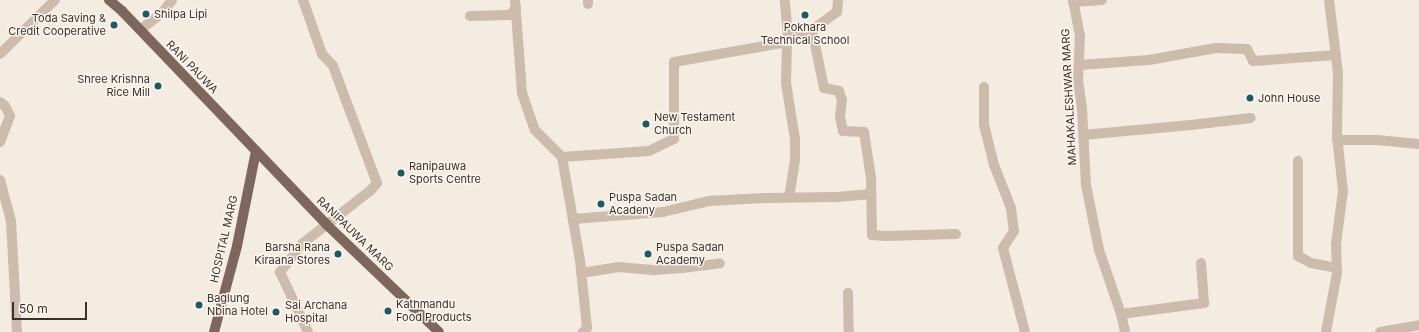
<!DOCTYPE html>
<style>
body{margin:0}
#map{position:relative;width:1419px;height:332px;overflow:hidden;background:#f4ebe1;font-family:Inter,sans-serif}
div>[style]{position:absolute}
.minor>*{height:10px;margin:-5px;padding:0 5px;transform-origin:5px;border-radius:5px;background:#cdbbac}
.primary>*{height:10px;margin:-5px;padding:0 5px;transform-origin:5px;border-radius:5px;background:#7d675c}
.dots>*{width:11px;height:11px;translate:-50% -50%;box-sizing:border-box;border:2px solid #fbf5ee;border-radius:50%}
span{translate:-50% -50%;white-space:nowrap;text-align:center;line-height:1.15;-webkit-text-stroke:3px #fbf5ee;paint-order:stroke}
.poi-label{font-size:11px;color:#3b302b}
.left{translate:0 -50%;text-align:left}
.right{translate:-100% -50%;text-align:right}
.street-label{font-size:11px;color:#3b302b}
.scale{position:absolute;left:12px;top:302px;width:75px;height:18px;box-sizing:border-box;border:2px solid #3b302b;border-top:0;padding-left:5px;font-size:12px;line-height:14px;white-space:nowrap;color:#3b302b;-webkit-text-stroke:3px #fbf5ee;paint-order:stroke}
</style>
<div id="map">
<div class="minor">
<div style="left:303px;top:0;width:57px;rotate:70.6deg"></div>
<div style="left:322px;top:54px;width:16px;rotate:47deg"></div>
<div style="left:333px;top:66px;width:125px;rotate:69.4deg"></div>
<div style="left:377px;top:183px;width:9px;rotate:131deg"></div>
<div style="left:371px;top:190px;width:88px;rotate:142deg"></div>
<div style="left:302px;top:244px;width:36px;rotate:128deg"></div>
<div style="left:280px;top:272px;width:66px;rotate:65deg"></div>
<div style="left:515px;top:0;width:93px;rotate:85.7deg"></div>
<div style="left:522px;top:93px;width:39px;rotate:71deg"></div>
<div style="left:535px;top:130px;width:38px;rotate:45deg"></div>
<div style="left:562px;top:157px;width:105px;rotate:80.1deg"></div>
<div style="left:580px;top:260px;width:68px;rotate:84.1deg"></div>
<div style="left:587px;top:328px;width:6px;rotate:135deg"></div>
<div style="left:588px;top:0;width:4px;rotate:90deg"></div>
<div style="left:1073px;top:0;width:36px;rotate:79deg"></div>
<div style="left:1080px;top:35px;width:45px;rotate:92.5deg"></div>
<div style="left:1078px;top:80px;width:29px;rotate:82deg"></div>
<div style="left:1082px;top:109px;width:76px;rotate:87deg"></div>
<div style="left:1086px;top:185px;width:66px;rotate:78.7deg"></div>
<div style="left:1099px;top:250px;width:68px;rotate:71deg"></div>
<div style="left:1121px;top:314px;width:18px;rotate:77deg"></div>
<div style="left:1073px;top:2px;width:29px;rotate:-4deg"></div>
<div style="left:470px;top:16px;width:41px;rotate:-1.4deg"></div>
<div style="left:511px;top:15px;width:9px;rotate:-58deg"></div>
<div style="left:140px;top:30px;width:28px;rotate:-38deg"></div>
<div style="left:162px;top:13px;width:16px;rotate:-52deg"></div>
<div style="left:812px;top:30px;width:59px;rotate:78.3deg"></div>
<div style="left:824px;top:88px;width:15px;rotate:11deg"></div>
<div style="left:839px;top:91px;width:9px;rotate:72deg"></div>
<div style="left:842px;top:100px;width:16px;rotate:97deg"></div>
<div style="left:840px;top:116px;width:15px;rotate:79deg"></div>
<div style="left:843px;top:131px;width:21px;rotate:3deg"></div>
<div style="left:864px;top:132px;width:47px;rotate:81.3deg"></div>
<div style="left:871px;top:178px;width:57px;rotate:89deg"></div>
<div style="left:872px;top:235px;width:14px;rotate:4deg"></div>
<div style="left:886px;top:236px;width:70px;rotate:-1.6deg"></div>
<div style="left:788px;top:37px;width:25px;rotate:-16deg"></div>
<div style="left:812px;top:30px;width:31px;rotate:-36deg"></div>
<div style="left:837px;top:12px;width:12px;rotate:-85deg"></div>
<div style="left:787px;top:42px;width:41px;rotate:91.4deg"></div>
<div style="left:786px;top:83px;width:57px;rotate:80.9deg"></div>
<div style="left:795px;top:139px;width:21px;rotate:90deg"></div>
<div style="left:795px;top:160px;width:38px;rotate:99deg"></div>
<div style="left:0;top:54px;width:77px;rotate:-44.5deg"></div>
<div style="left:1079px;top:65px;width:70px;rotate:-4.1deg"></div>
<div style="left:1149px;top:60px;width:68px;rotate:-10.2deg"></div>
<div style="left:1216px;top:48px;width:31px;rotate:2deg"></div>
<div style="left:1247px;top:49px;width:13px;rotate:63deg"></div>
<div style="left:1253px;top:61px;width:83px;rotate:-4.1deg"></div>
<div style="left:984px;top:87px;width:38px;rotate:90deg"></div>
<div style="left:984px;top:125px;width:41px;rotate:76deg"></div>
<div style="left:994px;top:165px;width:46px;rotate:68.4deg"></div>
<div style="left:1011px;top:208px;width:23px;rotate:83deg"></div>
<div style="left:1014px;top:231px;width:20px;rotate:123deg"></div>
<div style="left:1003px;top:248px;width:87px;rotate:75.3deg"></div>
<div style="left:0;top:102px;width:6px;rotate:39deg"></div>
<div style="left:5px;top:106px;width:11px;rotate:63deg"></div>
<div style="left:10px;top:116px;width:28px;rotate:111deg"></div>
<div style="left:1083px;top:135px;width:108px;rotate:-5.3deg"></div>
<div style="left:1191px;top:125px;width:60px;rotate:-6.7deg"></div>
<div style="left:1337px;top:140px;width:40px"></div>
<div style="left:1377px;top:140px;width:42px;rotate:5.4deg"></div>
<div style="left:562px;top:157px;width:87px;rotate:-3.9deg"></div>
<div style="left:649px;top:151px;width:28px;rotate:-26deg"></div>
<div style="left:674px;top:139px;width:77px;rotate:-90deg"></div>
<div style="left:674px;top:62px;width:115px;rotate:-10deg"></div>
<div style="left:787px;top:42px;width:5px;rotate:-79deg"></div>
<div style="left:788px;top:37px;width:37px;rotate:-95deg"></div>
<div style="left:1298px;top:161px;width:95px;rotate:90deg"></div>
<div style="left:1298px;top:256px;width:15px;rotate:28deg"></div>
<div style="left:1311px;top:263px;width:26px;rotate:11deg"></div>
<div style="left:0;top:180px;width:42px;rotate:75deg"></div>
<div style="left:11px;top:221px;width:111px;rotate:86.9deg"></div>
<div style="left:573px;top:219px;width:90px;rotate:-4.4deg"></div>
<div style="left:663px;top:212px;width:47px;rotate:-13.4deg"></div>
<div style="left:709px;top:201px;width:57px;rotate:-3deg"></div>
<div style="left:766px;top:198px;width:71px;rotate:-0.8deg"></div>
<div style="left:837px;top:197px;width:34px;rotate:-5deg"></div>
<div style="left:581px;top:273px;width:37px;rotate:-9deg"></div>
<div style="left:618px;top:267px;width:37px;rotate:5deg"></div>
<div style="left:655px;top:270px;width:27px;rotate:-4deg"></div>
<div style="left:682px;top:268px;width:38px;rotate:-7deg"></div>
<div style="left:848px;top:293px;width:39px;rotate:89deg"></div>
<div style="left:1121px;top:314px;width:84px;rotate:-7.5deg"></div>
<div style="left:1204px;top:303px;width:40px;rotate:-94.3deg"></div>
<div style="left:1326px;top:332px;width:60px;rotate:-79.4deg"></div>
<div style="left:1337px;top:273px;width:29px;rotate:-92deg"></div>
<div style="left:1336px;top:244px;width:53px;rotate:-82.5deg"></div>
<div style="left:1343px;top:191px;width:55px;rotate:-96.2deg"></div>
<div style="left:1337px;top:136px;width:63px;rotate:-89.1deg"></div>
<div style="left:1338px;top:73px;width:74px;rotate:-97deg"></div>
<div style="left:1380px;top:332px;width:40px;rotate:-10deg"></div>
</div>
<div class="primary">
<div style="left:109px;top:0;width:17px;rotate:40deg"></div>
<div style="left:122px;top:11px;width:295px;rotate:46.2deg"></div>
<div style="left:326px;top:224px;width:156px;rotate:43.7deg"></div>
<div style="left:214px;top:332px;width:89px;rotate:-75deg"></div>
<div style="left:237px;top:246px;width:97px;rotate:-78.7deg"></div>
</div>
<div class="dots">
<div style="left:146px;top:14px;background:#1f5a5e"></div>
<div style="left:805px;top:15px;background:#1f5a5e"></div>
<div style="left:114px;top:25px;background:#1f5a5e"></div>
<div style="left:158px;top:86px;background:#1f5a5e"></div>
<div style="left:1250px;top:98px;background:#1f5a5e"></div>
<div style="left:646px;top:124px;background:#1f5a5e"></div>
<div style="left:401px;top:173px;background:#1f5a5e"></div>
<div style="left:601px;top:204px;background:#1f5a5e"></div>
<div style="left:338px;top:254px;background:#1f5a5e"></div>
<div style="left:648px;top:254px;background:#1f5a5e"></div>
<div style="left:199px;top:305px;background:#1f5a5e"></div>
<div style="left:388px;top:311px;background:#1f5a5e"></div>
<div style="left:276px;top:312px;background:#1f5a5e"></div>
</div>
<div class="poi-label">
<span class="left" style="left:154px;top:14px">Shilpa Lipi</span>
<span class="right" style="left:106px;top:25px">Toda Saving &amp;<br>Credit Cooperative</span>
<span style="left:805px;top:34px">Pokhara<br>Technical School</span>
<span class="right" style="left:150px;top:86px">Shree Krishna<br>Rice Mill</span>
<span class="left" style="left:1258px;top:98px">John House</span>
<span class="left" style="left:654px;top:124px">New Testament<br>Church</span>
<span class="left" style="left:409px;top:173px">Ranipauwa<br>Sports Centre</span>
<span class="left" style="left:609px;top:204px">Puspa Sadan<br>Acadeny</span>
<span class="right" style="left:330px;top:254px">Barsha Rana<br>Kiraana Stores</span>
<span class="left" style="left:656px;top:254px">Puspa Sadan<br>Academy</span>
<span class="left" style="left:207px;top:305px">Baglung<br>Nbina Hotel</span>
<span class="left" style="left:396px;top:311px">Kathmandu<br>Food Products</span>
<span class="left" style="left:285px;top:312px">Sai Archana<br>Hospital</span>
</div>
<div class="street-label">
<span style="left:192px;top:67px;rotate:46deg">RANI PAUWA</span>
<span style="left:1069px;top:97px;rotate:-93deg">MAHAKALESHWAR MARG</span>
<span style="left:355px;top:234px;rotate:44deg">RANIPAUWA MARG</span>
<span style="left:224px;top:239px;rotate:-77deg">HOSPITAL MARG</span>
</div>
<div class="scale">50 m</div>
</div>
